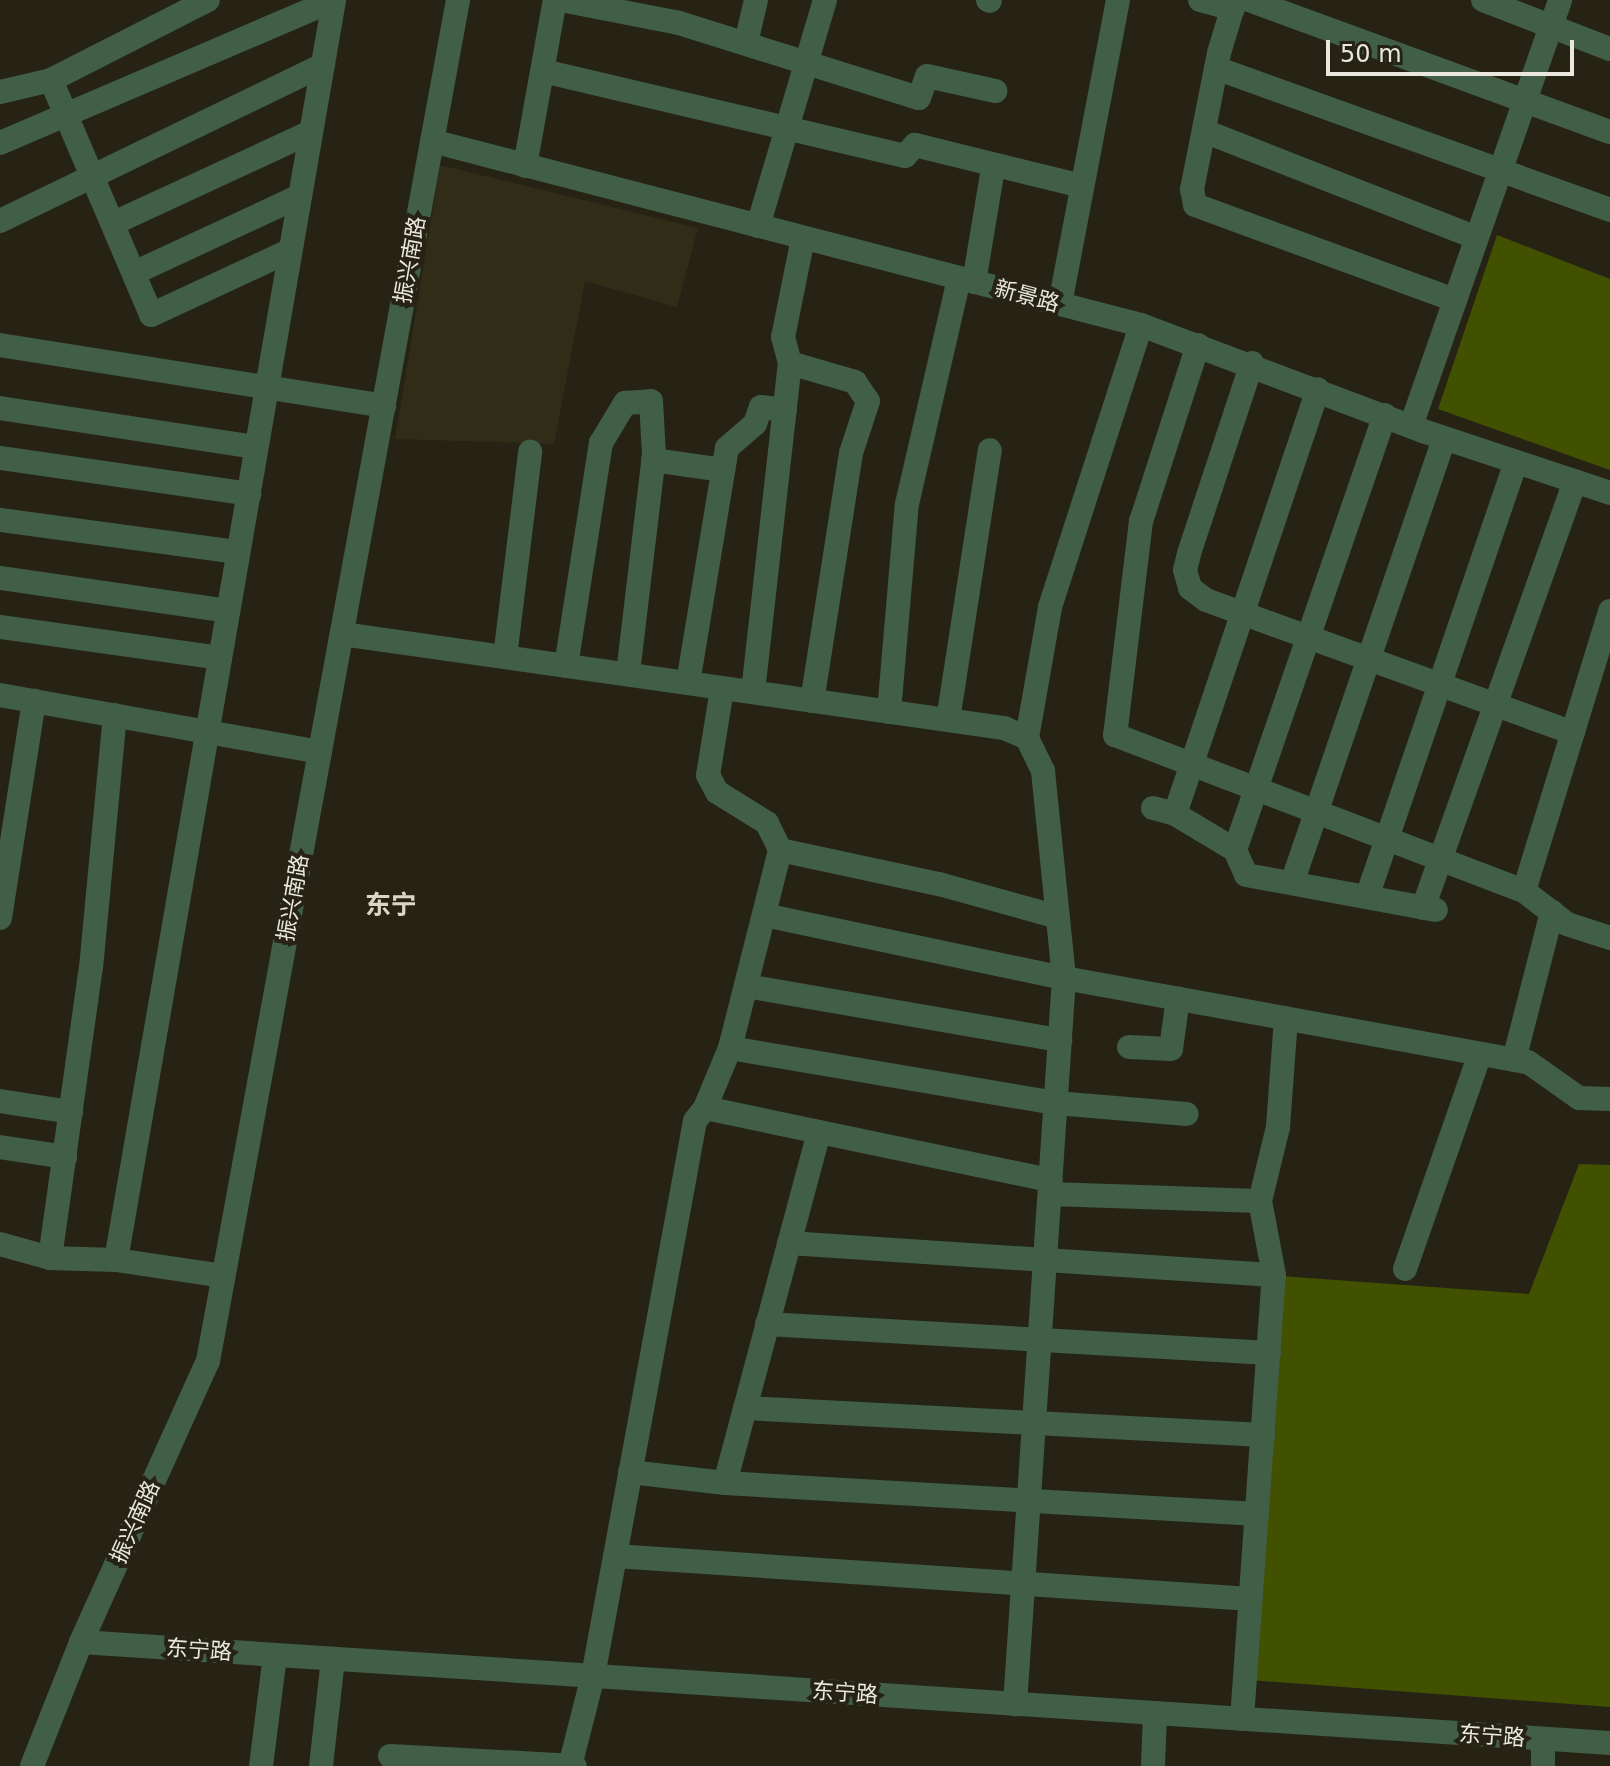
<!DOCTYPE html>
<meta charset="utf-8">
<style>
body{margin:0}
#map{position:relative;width:1610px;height:1766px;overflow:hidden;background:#262315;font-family:"DejaVu Sans","Noto Sans SC",sans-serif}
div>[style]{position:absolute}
.built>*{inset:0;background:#312c18}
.green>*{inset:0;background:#425100}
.minor>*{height:24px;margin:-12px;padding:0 12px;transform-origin:12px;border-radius:12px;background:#415e46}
span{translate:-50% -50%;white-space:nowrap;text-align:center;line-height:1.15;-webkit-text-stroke:8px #262315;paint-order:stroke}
.street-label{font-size:22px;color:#e9e7de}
.quarter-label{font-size:26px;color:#dad6c4;font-weight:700}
.scale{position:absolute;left:1326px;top:40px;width:248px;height:36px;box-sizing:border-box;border:4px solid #e9e7de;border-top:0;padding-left:10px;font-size:24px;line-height:28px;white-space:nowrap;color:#e9e7de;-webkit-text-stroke:6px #262315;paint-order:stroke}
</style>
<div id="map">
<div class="built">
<div style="clip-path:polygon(440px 165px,698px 228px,677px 307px,585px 281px,554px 444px,395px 439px)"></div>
</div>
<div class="green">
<div style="clip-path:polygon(1497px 235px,1610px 279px,1610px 470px,1438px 409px)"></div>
<div style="clip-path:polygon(1579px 1164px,1610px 1165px,1610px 1707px,1250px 1680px,1280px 1276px,1529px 1294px)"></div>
</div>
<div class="minor">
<div style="left:561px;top:0;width:120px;rotate:11deg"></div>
<div style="left:679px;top:23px;width:251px;rotate:17.4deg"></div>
<div style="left:919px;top:98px;width:23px;rotate:-70deg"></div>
<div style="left:927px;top:76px;width:70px;rotate:12.4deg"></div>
<div style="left:988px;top:0;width:2px;rotate:27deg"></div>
<div style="left:1200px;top:0;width:34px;rotate:15deg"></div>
<div style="left:1235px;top:0;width:55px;rotate:106.8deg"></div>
<div style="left:1219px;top:53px;width:139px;rotate:101.2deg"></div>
<div style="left:1192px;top:189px;width:16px;rotate:79deg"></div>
<div style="left:1195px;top:205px;width:277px;rotate:20.1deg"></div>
<div style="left:1249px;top:0;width:384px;rotate:20.1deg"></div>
<div style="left:1483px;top:0;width:136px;rotate:21.1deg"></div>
<div style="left:746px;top:43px;width:44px;rotate:-76.9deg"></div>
<div style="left:1216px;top:68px;width:419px;rotate:19.8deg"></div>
<div style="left:543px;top:71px;width:372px;rotate:13.2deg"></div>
<div style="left:905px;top:156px;width:15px;rotate:-48deg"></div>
<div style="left:915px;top:145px;width:172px;rotate:13.8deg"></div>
<div style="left:51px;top:80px;width:255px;rotate:66.9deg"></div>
<div style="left:151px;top:315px;width:154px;rotate:-24.9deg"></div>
<div style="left:0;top:92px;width:52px;rotate:-13.2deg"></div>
<div style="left:51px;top:80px;width:176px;rotate:-27deg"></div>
<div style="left:1204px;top:131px;width:293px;rotate:21.4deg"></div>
<div style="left:432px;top:141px;width:732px;rotate:14.55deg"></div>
<div style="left:1141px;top:325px;width:301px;rotate:20.6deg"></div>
<div style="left:1423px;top:431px;width:197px;rotate:18.3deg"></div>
<div style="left:0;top:143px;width:363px;rotate:-23.2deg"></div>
<div style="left:525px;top:166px;width:169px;rotate:-79.8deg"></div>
<div style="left:0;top:221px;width:359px;rotate:-25.8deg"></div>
<div style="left:114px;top:223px;width:217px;rotate:-24.8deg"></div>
<div style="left:758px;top:226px;width:236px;rotate:-73.5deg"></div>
<div style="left:803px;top:238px;width:101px;rotate:101.4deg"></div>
<div style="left:783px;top:337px;width:27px;rotate:75deg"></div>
<div style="left:790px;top:363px;width:68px;rotate:16.3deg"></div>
<div style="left:855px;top:382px;width:23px;rotate:56deg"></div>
<div style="left:868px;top:401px;width:55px;rotate:108.1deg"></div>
<div style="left:851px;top:453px;width:251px;rotate:98.9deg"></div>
<div style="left:134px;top:273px;width:183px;rotate:-24.9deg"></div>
<div style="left:974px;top:282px;width:116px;rotate:-80.5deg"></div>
<div style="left:1060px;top:304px;width:309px;rotate:-79.2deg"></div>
<div style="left:0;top:345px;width:389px;rotate:9deg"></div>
<div style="left:1198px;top:345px;width:185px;rotate:107.9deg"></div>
<div style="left:1141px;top:521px;width:216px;rotate:96.9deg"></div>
<div style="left:1115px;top:735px;width:438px;rotate:20.9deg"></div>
<div style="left:1524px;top:891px;width:54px;rotate:37.5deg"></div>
<div style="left:1567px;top:924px;width:45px;rotate:18deg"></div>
<div style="left:1252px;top:363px;width:201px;rotate:108.3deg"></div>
<div style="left:1189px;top:554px;width:16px;rotate:104deg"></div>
<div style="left:1185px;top:570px;width:19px;rotate:74deg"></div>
<div style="left:1190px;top:588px;width:20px;rotate:37deg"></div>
<div style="left:1206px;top:600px;width:390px;rotate:19.9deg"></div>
<div style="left:0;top:408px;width:259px;rotate:8.7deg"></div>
<div style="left:1411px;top:426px;width:451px;rotate:-70.7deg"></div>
<div style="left:0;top:458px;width:252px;rotate:8.2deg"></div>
<div style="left:653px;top:460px;width:71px;rotate:8.1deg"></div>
<div style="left:0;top:520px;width:240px;rotate:7.7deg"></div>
<div style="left:0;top:578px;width:230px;rotate:8.2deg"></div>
<div style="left:0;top:627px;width:222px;rotate:8deg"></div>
<div style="left:342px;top:634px;width:669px;rotate:8.08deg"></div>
<div style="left:1004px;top:728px;width:25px;rotate:23deg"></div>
<div style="left:1027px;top:738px;width:37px;rotate:64deg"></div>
<div style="left:1043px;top:771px;width:208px;rotate:84.2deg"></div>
<div style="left:1064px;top:978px;width:728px;rotate:93.86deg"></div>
<div style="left:505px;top:657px;width:207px;rotate:-83deg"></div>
<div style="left:566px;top:666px;width:226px;rotate:-81.1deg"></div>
<div style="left:601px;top:443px;width:47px;rotate:-59deg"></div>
<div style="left:625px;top:403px;width:26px;rotate:-4deg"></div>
<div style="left:651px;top:401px;width:54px;rotate:86.8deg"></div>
<div style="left:654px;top:455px;width:221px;rotate:96.8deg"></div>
<div style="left:688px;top:683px;width:238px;rotate:-80.6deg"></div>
<div style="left:727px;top:448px;width:37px;rotate:-41deg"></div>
<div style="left:755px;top:424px;width:18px;rotate:-71deg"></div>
<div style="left:761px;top:407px;width:24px;rotate:7deg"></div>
<div style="left:722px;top:689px;width:87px;rotate:99.2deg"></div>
<div style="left:708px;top:775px;width:19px;rotate:62deg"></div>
<div style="left:717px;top:792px;width:59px;rotate:31.8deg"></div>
<div style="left:767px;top:823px;width:30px;rotate:64deg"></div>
<div style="left:780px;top:850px;width:163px;rotate:12.1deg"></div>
<div style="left:939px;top:884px;width:123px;rotate:15.5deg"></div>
<div style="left:753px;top:692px;width:331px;rotate:-83.6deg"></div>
<div style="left:0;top:695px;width:325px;rotate:10.1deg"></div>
<div style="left:889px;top:712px;width:209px;rotate:-85.1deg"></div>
<div style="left:907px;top:504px;width:231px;rotate:-77deg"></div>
<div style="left:948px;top:720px;width:273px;rotate:-81.2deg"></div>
<div style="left:1027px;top:738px;width:133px;rotate:-80deg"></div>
<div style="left:1050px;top:607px;width:296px;rotate:-72.1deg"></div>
<div style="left:1153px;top:808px;width:23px;rotate:15deg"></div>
<div style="left:1175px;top:814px;width:70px;rotate:31deg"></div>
<div style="left:1235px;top:850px;width:27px;rotate:66deg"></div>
<div style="left:1246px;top:875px;width:193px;rotate:10.4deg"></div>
<div style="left:1175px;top:814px;width:448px;rotate:-71.4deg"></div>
<div style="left:1235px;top:850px;width:460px;rotate:-71deg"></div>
<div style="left:1292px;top:883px;width:470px;rotate:-71.1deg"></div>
<div style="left:1524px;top:891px;width:293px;rotate:-72.9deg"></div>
<div style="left:1367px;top:897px;width:460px;rotate:-71.1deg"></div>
<div style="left:1423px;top:908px;width:453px;rotate:-70.4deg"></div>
<div style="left:764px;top:915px;width:307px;rotate:11.9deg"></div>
<div style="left:1064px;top:978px;width:472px;rotate:10.3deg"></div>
<div style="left:1528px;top:1062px;width:62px;rotate:35.2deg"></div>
<div style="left:1579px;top:1098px;width:31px;rotate:2deg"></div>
<div style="left:0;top:918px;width:220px;rotate:-81.1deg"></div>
<div style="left:746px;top:986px;width:319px;rotate:9.8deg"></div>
<div style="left:1129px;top:1047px;width:42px;rotate:2.7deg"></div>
<div style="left:1171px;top:1049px;width:51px;rotate:-82.2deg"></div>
<div style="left:730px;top:1048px;width:331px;rotate:9.6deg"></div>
<div style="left:1056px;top:1103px;width:131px;rotate:4.8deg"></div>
<div style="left:1514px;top:1060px;width:153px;rotate:-75.6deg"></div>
<div style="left:0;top:1101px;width:72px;rotate:8.8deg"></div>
<div style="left:705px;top:1108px;width:65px;rotate:-67.4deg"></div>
<div style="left:730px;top:1048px;width:204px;rotate:-75.8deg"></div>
<div style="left:0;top:1147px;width:66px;rotate:8.7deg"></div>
<div style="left:1050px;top:1194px;width:210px;rotate:1.9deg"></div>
<div style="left:1260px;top:1201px;width:76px;rotate:-76.3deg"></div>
<div style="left:1278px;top:1127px;width:109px;rotate:-85.8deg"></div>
<div style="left:789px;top:1243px;width:486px;rotate:3.8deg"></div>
<div style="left:0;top:1244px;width:52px;rotate:15.6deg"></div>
<div style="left:50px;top:1258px;width:66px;rotate:1.7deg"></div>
<div style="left:116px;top:1260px;width:108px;rotate:8.5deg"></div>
<div style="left:50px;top:1258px;width:293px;rotate:-82deg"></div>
<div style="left:91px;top:968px;width:254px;rotate:-84.6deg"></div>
<div style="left:116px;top:1260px;width:1279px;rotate:-80.18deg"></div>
<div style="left:1405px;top:1269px;width:228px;rotate:-70.8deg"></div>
<div style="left:767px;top:1324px;width:503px;rotate:3.31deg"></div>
<div style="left:745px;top:1408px;width:519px;rotate:2.98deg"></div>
<div style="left:630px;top:1472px;width:96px;rotate:6.6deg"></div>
<div style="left:725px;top:1483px;width:533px;rotate:3.33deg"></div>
<div style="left:725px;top:1483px;width:363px;rotate:-75deg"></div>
<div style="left:615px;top:1556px;width:637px;rotate:3.87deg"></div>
<div style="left:81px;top:1642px;width:1532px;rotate:3.78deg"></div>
<div style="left:1242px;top:1719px;width:445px;rotate:-85.9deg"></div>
<div style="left:1274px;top:1275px;width:75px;rotate:-100.7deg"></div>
<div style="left:390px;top:1756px;width:185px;rotate:3.1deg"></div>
<div style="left:32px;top:1766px;width:133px;rotate:-68.4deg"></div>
<div style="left:81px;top:1642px;width:308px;rotate:-65.7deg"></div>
<div style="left:208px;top:1361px;width:1384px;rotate:-79.59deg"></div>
<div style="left:261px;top:1766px;width:112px;rotate:-82.8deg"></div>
<div style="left:321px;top:1766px;width:108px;rotate:-83.6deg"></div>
<div style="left:570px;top:1766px;width:93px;rotate:-75.7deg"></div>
<div style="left:593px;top:1676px;width:564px;rotate:-79.59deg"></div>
<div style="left:695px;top:1121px;width:16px;rotate:-52deg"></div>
<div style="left:705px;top:1108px;width:353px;rotate:11.8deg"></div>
<div style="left:1153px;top:1766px;width:53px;rotate:-87.8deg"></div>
<div style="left:1543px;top:1766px;width:27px;rotate:-90deg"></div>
</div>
<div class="street-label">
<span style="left:410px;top:260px;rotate:-80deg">振兴南路</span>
<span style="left:1027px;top:296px;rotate:15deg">新景路</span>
<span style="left:293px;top:898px;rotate:-80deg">振兴南路</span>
<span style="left:135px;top:1522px;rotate:-66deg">振兴南路</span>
<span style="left:199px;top:1650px;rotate:4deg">东宁路</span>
<span style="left:845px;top:1693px;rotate:4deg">东宁路</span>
<span style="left:1492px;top:1736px;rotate:4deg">东宁路</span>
</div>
<div class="quarter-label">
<span style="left:391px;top:906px">东宁</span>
</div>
<div class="scale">50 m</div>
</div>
